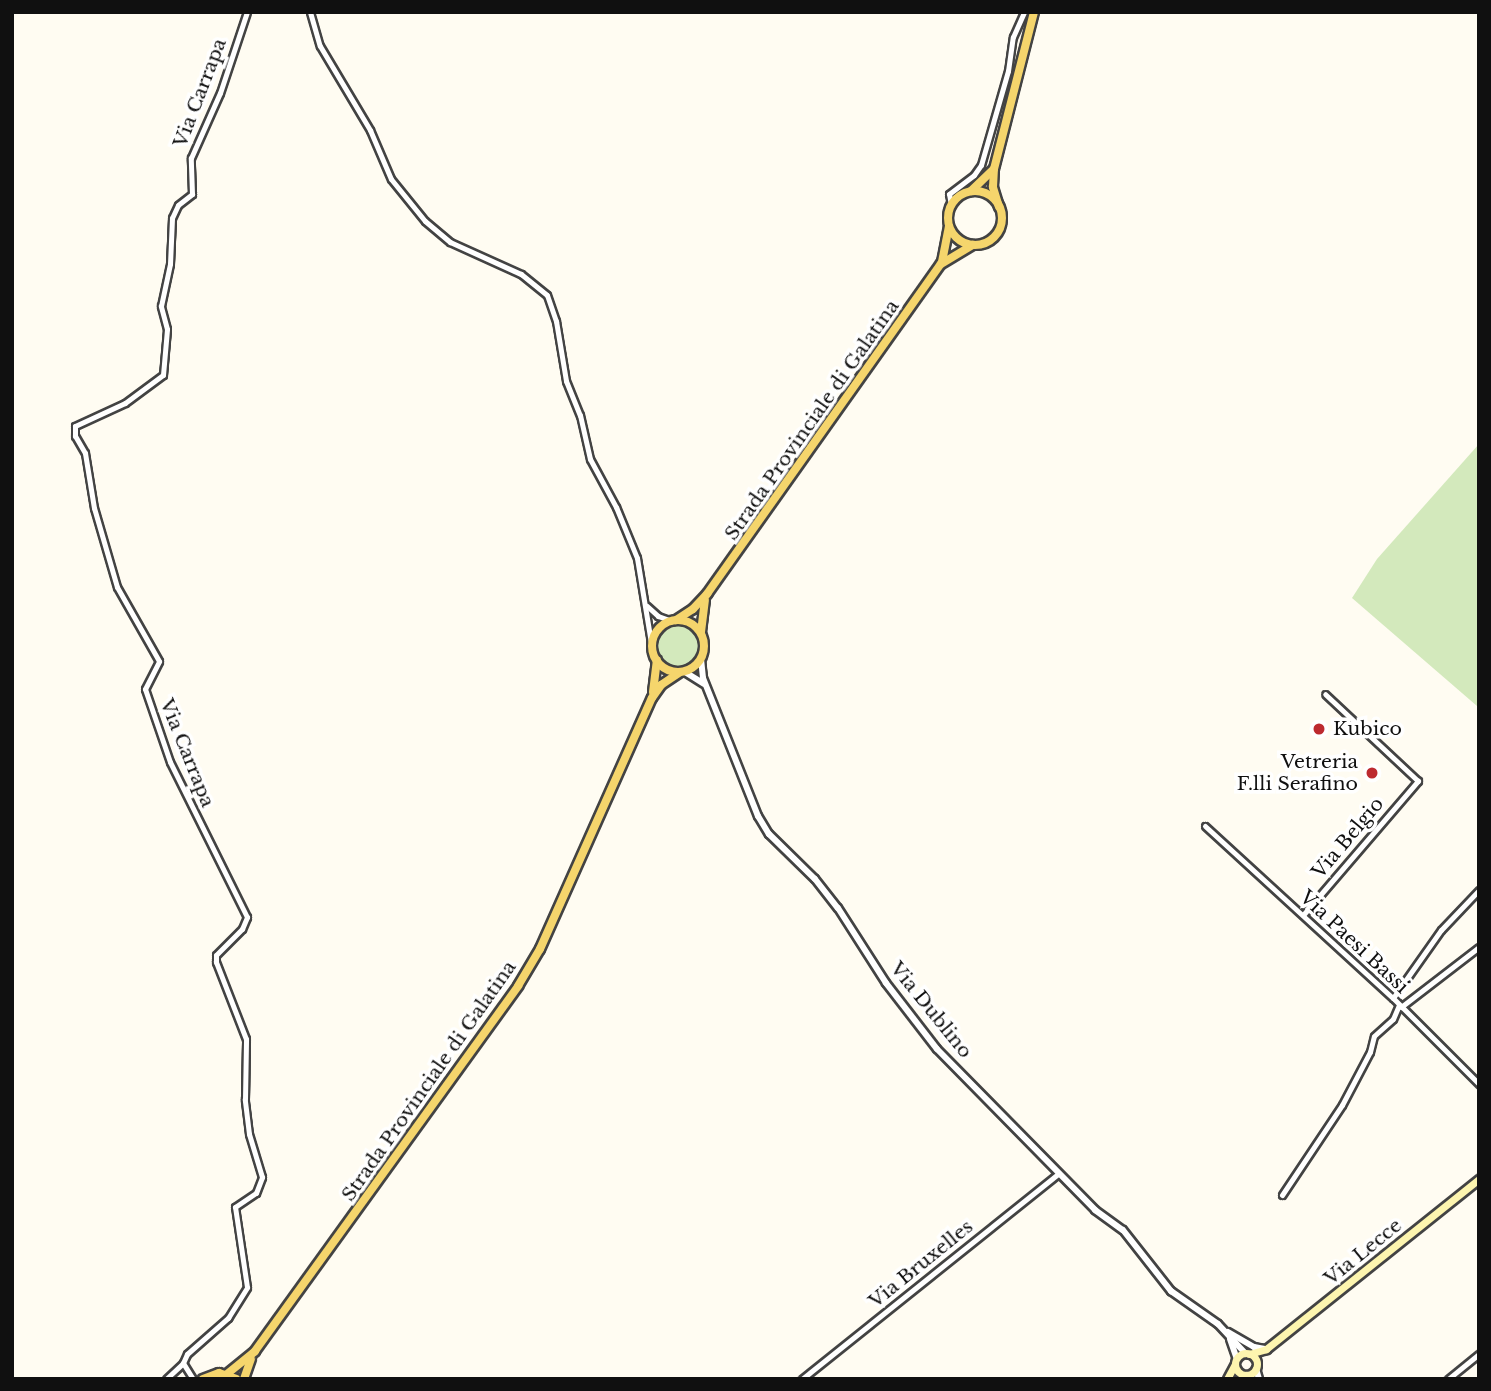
<!DOCTYPE html>
<style>
body{margin:0}
#map{position:relative;width:1491px;height:1391px;overflow:hidden;background:#fffcf2;font-family:"Libre Baskerville",serif}
div>[style]{position:absolute}
.green>*{inset:0;background:#d3e9bc}
.round{border-radius:50%}
.roads{filter:drop-shadow(2px 0 #434343) drop-shadow(-2px 0 #434343) drop-shadow(0 2px #434343) drop-shadow(0 -2px #434343)}
.minor>*{height:5px;margin:-2.5px;padding:0 2.5px;transform-origin:2.5px;border-radius:2.5px;background:#fff}
.tertiary>*{height:6px;margin:-3px;padding:0 3px;transform-origin:3px;border-radius:3px;background:#fff}
.secondary>*{height:7px;margin:-3.5px;padding:0 3.5px;transform-origin:3.5px;border-radius:3.5px;background:#fdf5af}
.secondary>.ring{margin:-3.5px;padding:0;box-sizing:content-box;background:none;border:7px solid #fdf5af;border-radius:50%}
.primary>*{height:8px;margin:-4px;padding:0 4px;transform-origin:4px;border-radius:4px;background:#f5d56c}
.primary>.ring{margin:-4px;padding:0;box-sizing:content-box;background:none;border:8px solid #f5d56c;border-radius:50%}
.dots>*{width:19px;height:19px;translate:-50% -50%;box-sizing:border-box;border:4px solid #fff;border-radius:50%}
span{translate:-50% -50%;white-space:nowrap;text-align:center;line-height:1.15;-webkit-text-stroke:7px #fff;paint-order:stroke}
.street-label{font-size:19px;color:#101010}
.poi-label{font-size:19px;color:#101010}
.left{translate:0 -50%;text-align:left}
.right{translate:-100% -50%;text-align:right}
.frame{position:absolute;inset:0;border:14px solid #101010;pointer-events:none}
</style>
<div id="map">
<div class="green">
<div style="clip-path:polygon(1479px 444px,1479px 704px,1477px 706px,1352px 598px,1377px 559px)"></div>
<div class="round" style="left:656px;top:625px;width:44px;height:44px"></div>
</div>
<div class="roads">
<div class="minor">
<div style="left:310px;top:12px;width:35px;rotate:74deg"></div>
<div style="left:320px;top:46px;width:98px;rotate:59.2deg"></div>
<div style="left:370px;top:130px;width:53px;rotate:66.8deg"></div>
<div style="left:391px;top:179px;width:54px;rotate:51deg"></div>
<div style="left:425px;top:221px;width:33px;rotate:40deg"></div>
<div style="left:450px;top:242px;width:78px;rotate:24.3deg"></div>
<div style="left:521px;top:274px;width:33px;rotate:39deg"></div>
<div style="left:547px;top:295px;width:28px;rotate:71deg"></div>
<div style="left:556px;top:321px;width:61px;rotate:80.5deg"></div>
<div style="left:566px;top:381px;width:37px;rotate:68deg"></div>
<div style="left:580px;top:415px;width:45px;rotate:77.2deg"></div>
<div style="left:590px;top:459px;width:55px;rotate:61.6deg"></div>
<div style="left:616px;top:507px;width:55px;rotate:67.6deg"></div>
<div style="left:637px;top:558px;width:92px;rotate:80.6deg"></div>
<div style="left:951px;top:205px;width:11px;rotate:-100deg"></div>
<div style="left:949px;top:194px;width:31px;rotate:-37deg"></div>
<div style="left:974px;top:175px;width:12px;rotate:-55deg"></div>
<div style="left:981px;top:165px;width:98px;rotate:-74deg"></div>
<div style="left:1008px;top:71px;width:34px;rotate:-82deg"></div>
<div style="left:1013px;top:37px;width:27px;rotate:-66deg"></div>
<div style="left:647px;top:606px;width:15px;rotate:42deg"></div>
<div style="left:658px;top:616px;width:15px;rotate:20deg"></div>
<div style="left:1205px;top:826px;width:255px;rotate:42.5deg"></div>
<div style="left:1393px;top:998px;width:122px;rotate:45deg"></div>
<div style="left:1303px;top:915px;width:177px;rotate:-49.4deg"></div>
<div style="left:1418px;top:781px;width:127px;rotate:-136.9deg"></div>
<div style="left:1393px;top:998px;width:83px;rotate:-54.8deg"></div>
<div style="left:1441px;top:930px;width:55px;rotate:-46.5deg"></div>
<div style="left:1401px;top:1007px;width:98px;rotate:-37.6deg"></div>
<div style="left:1282px;top:1195px;width:108px;rotate:-56.3deg"></div>
<div style="left:1342px;top:1105px;width:60px;rotate:-62.2deg"></div>
<div style="left:1370px;top:1052px;width:16px;rotate:-76deg"></div>
<div style="left:1374px;top:1036px;width:25px;rotate:-42deg"></div>
<div style="left:1393px;top:1019px;width:15px;rotate:-67deg"></div>
<div style="left:166px;top:1379px;width:23px;rotate:-43deg"></div>
<div style="left:193px;top:1379px;width:19px;rotate:-122deg"></div>
<div style="left:183px;top:1363px;width:10px;rotate:-66deg"></div>
<div style="left:187px;top:1354px;width:55px;rotate:-41.3deg"></div>
<div style="left:228px;top:1318px;width:36px;rotate:-58deg"></div>
<div style="left:247px;top:1287px;width:81px;rotate:-98.5deg"></div>
<div style="left:235px;top:1207px;width:25px;rotate:-34deg"></div>
<div style="left:256px;top:1193px;width:17px;rotate:-69deg"></div>
<div style="left:262px;top:1177px;width:45px;rotate:-106.8deg"></div>
<div style="left:249px;top:1134px;width:35px;rotate:-97deg"></div>
<div style="left:245px;top:1099px;width:60px;rotate:-89deg"></div>
<div style="left:246px;top:1039px;width:83px;rotate:-111.3deg"></div>
<div style="left:216px;top:962px;width:7px;rotate:-90deg"></div>
<div style="left:216px;top:955px;width:37px;rotate:-45deg"></div>
<div style="left:242px;top:929px;width:13px;rotate:-67deg"></div>
<div style="left:247px;top:917px;width:173px;rotate:-116.4deg"></div>
<div style="left:170px;top:762px;width:77px;rotate:-108.9deg"></div>
<div style="left:145px;top:689px;width:31px;rotate:-63deg"></div>
<div style="left:159px;top:661px;width:85px;rotate:-119.6deg"></div>
<div style="left:117px;top:587px;width:82px;rotate:-106.2deg"></div>
<div style="left:94px;top:508px;width:56px;rotate:-99.3deg"></div>
<div style="left:85px;top:453px;width:20px;rotate:-120deg"></div>
<div style="left:75px;top:436px;width:10px;rotate:-90deg"></div>
<div style="left:75px;top:426px;width:55px;rotate:-24.7deg"></div>
<div style="left:125px;top:403px;width:47px;rotate:-36.4deg"></div>
<div style="left:163px;top:375px;width:46px;rotate:-85deg"></div>
<div style="left:167px;top:329px;width:24px;rotate:-105deg"></div>
<div style="left:161px;top:306px;width:43px;rotate:-77.9deg"></div>
<div style="left:170px;top:264px;width:46px;rotate:-87.5deg"></div>
<div style="left:172px;top:218px;width:14px;rotate:-65deg"></div>
<div style="left:178px;top:205px;width:18px;rotate:-38deg"></div>
<div style="left:192px;top:194px;width:36px;rotate:-92deg"></div>
<div style="left:191px;top:158px;width:71px;rotate:-66deg"></div>
<div style="left:220px;top:93px;width:85px;rotate:-71.6deg"></div>
<div style="left:802px;top:1379px;width:329px;rotate:-38.7deg"></div>
<div style="left:1448px;top:1379px;width:40px;rotate:-39deg"></div>
</div>
<div class="tertiary">
<div style="left:701px;top:659px;width:19px;rotate:84deg"></div>
<div style="left:703px;top:678px;width:149px;rotate:68.3deg"></div>
<div style="left:758px;top:816px;width:21px;rotate:59deg"></div>
<div style="left:769px;top:834px;width:64px;rotate:44.4deg"></div>
<div style="left:815px;top:879px;width:37px;rotate:52deg"></div>
<div style="left:838px;top:908px;width:89px;rotate:57.4deg"></div>
<div style="left:886px;top:983px;width:83px;rotate:52.3deg"></div>
<div style="left:937px;top:1049px;width:226px;rotate:45.5deg"></div>
<div style="left:1095px;top:1210px;width:34px;rotate:36deg"></div>
<div style="left:1123px;top:1230px;width:78px;rotate:51.8deg"></div>
<div style="left:1171px;top:1291px;width:57px;rotate:35.1deg"></div>
<div style="left:1218px;top:1324px;width:41px;rotate:47deg"></div>
<div style="left:685px;top:672px;width:22px;rotate:32deg"></div>
<div style="left:1228px;top:1332px;width:30px;rotate:30deg"></div>
<div style="left:1254px;top:1347px;width:11px;rotate:10deg"></div>
<div style="left:1230px;top:1339px;width:21px;rotate:71deg"></div>
<div style="left:1256px;top:1369px;width:10px;rotate:73deg"></div>
<div style="left:1247px;top:1375px;width:7px;rotate:34deg"></div>
</div>
<div class="secondary">
<div class="ring" style="left:1235px;top:1353px;width:15px;height:15px"></div>
<div style="left:1249px;top:1354px;width:18px;rotate:-16deg"></div>
<div style="left:1266px;top:1349px;width:273px;rotate:-38.6deg"></div>
<div style="left:1227px;top:1379px;width:17px;rotate:-62deg"></div>
</div>
<div class="primary">
<div style="left:971px;top:191px;width:29px;rotate:-44deg"></div>
<div class="ring" style="left:948px;top:191px;width:46px;height:46px"></div>
<div style="left:999px;top:207px;width:21px;rotate:-107deg"></div>
<div style="left:993px;top:187px;width:18px;rotate:-87deg"></div>
<div style="left:994px;top:169px;width:162px;rotate:-75.7deg"></div>
<div style="left:942px;top:262px;width:36px;rotate:-79deg"></div>
<div class="ring" style="left:652px;top:620px;width:44px;height:44px"></div>
<div style="left:676px;top:620px;width:20px;rotate:-33deg"></div>
<div style="left:693px;top:609px;width:21px;rotate:-47deg"></div>
<div style="left:707px;top:594px;width:405px;rotate:-54.7deg"></div>
<div style="left:941px;top:264px;width:37px;rotate:-31deg"></div>
<div style="left:701px;top:632px;width:32px;rotate:-83deg"></div>
<div style="left:653px;top:692px;width:32px;rotate:-83deg"></div>
<div style="left:227px;top:1374px;width:36px;rotate:-39deg"></div>
<div style="left:255px;top:1351px;width:450px;rotate:-54.2deg"></div>
<div style="left:518px;top:986px;width:43px;rotate:-59.3deg"></div>
<div style="left:540px;top:949px;width:275px;rotate:-66deg"></div>
<div style="left:652px;top:698px;width:16px;rotate:-55deg"></div>
<div style="left:661px;top:685px;width:23px;rotate:-34deg"></div>
<div style="left:203px;top:1379px;width:17px;rotate:-21deg"></div>
<div style="left:219px;top:1373px;width:18px;rotate:19deg"></div>
<div style="left:244px;top:1379px;width:21px;rotate:-71deg"></div>
</div>
</div>
<div class="dots">
<div style="left:1319px;top:729px;background:#bd2a2f"></div>
<div style="left:1372px;top:773px;background:#bd2a2f"></div>
</div>
<div class="street-label">
<span style="left:200px;top:93px;rotate:-69deg">Via Carrapa</span>
<span style="left:812px;top:420px;rotate:-55deg">Strada Provinciale di Galatina</span>
<span style="left:187px;top:753px;rotate:68deg">Via Carrapa</span>
<span style="left:1348px;top:838px;rotate:-50deg">Via Belgio</span>
<span style="left:1354px;top:942px;rotate:43deg">Via Paesi Bassi</span>
<span style="left:931px;top:1010px;rotate:51deg">Via Dublino</span>
<span style="left:429px;top:1081px;rotate:-55deg">Strada Provinciale di Galatina</span>
<span style="left:1363px;top:1252px;rotate:-39deg">Via Lecce</span>
<span style="left:921px;top:1264px;rotate:-39deg">Via Bruxelles</span>
</div>
<div class="poi-label">
<span class="left" style="left:1333px;top:729px">Kubico</span>
<span class="right" style="left:1358px;top:773px">Vetreria<br>F.lli Serafino</span>
</div>
<div class="frame"></div>
</div>
